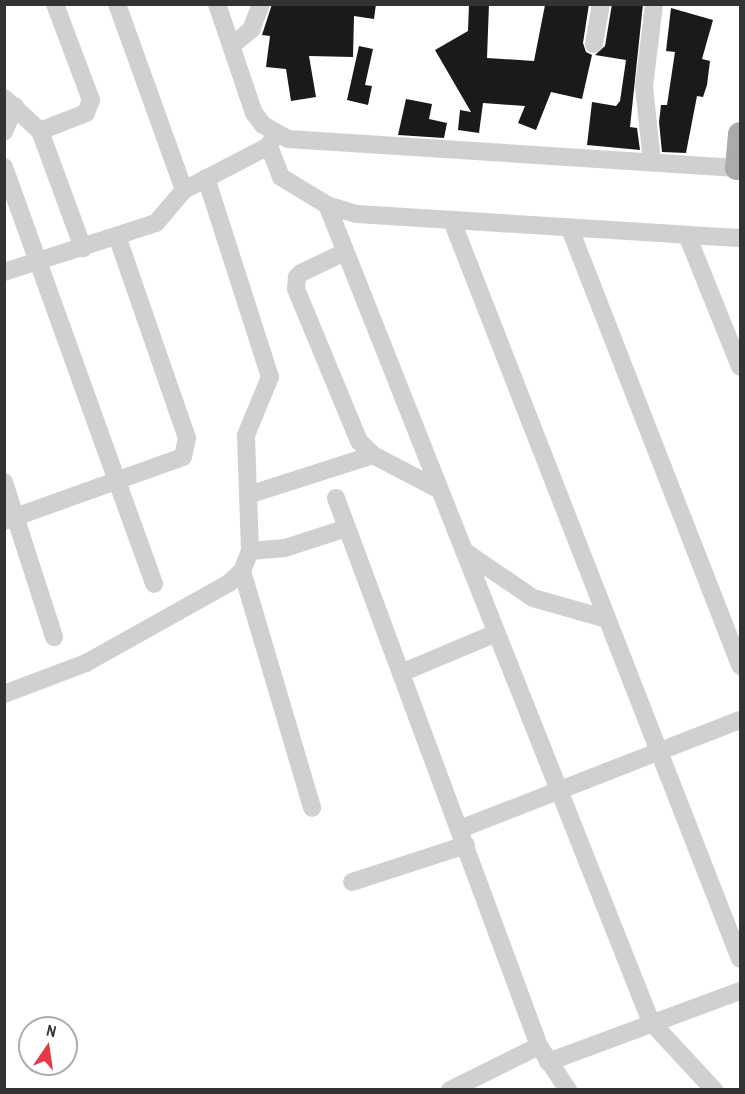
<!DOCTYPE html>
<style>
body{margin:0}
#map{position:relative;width:745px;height:1094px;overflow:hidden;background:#fff;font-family:"Archivo Narrow",sans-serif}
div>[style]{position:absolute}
.building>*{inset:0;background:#1a1a1a}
.minor>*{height:18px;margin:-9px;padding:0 9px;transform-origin:9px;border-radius:9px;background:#d0d0d0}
.major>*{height:24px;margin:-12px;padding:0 12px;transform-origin:12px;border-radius:12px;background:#ababab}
span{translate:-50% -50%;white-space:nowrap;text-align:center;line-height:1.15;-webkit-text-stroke:6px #fff;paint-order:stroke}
.frame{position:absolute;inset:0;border:6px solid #333;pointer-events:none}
.north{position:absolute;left:18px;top:1016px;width:60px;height:60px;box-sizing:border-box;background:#fff;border:2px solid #adadad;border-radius:50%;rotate:13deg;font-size:16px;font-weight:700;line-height:24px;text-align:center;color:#333}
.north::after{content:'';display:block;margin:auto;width:21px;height:27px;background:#e63946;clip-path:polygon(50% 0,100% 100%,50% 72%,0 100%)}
</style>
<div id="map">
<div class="building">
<div style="clip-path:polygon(272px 4px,376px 4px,374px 19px,354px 16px,353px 57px,309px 56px,316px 97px,291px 101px,286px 69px,266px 67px,270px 36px,262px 35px)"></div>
<div style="clip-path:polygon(469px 4px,489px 4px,487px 58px,534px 61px,545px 5px,589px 4px,583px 43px,586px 52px,592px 55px,582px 99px,551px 92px,536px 130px,518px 123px,525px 106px,483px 103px,479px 133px,458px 130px,460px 110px,471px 112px,435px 50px,468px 31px)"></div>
<div style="clip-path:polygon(612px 4px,643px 4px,630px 127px,637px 128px,640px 150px,587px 145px,592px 102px,616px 106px,620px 101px,626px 60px,595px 55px,605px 46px)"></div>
<div style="clip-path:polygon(671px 8px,713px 20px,702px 59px,710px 61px,707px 85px,703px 97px,697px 96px,686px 153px,662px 152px,659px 122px,661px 105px,667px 105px,675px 52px,666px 51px)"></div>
<div style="clip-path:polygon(359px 46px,373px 49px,365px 85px,372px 86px,368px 105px,347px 100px)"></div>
<div style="clip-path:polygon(406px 99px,432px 104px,429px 119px,447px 123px,444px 138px,398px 135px)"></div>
</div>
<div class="minor">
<div style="left:117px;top:4px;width:198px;rotate:70.2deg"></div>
<div style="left:217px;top:4px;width:115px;rotate:71.3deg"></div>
<div style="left:254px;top:113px;width:15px;rotate:53deg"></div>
<div style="left:263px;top:125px;width:29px;rotate:29deg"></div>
<div style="left:288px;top:139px;width:450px;rotate:3.7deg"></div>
<div style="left:594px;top:44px;width:41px;rotate:-80.1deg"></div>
<div style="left:231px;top:46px;width:26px;rotate:-39deg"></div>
<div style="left:251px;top:30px;width:28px;rotate:-69deg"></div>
<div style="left:4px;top:98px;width:49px;rotate:42.5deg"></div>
<div style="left:40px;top:131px;width:125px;rotate:69.8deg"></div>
<div style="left:40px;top:131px;width:49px;rotate:-21.4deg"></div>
<div style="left:86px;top:113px;width:14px;rotate:-69deg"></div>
<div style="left:91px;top:100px;width:103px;rotate:-110.6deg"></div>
<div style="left:4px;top:132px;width:28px;rotate:-67deg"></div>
<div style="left:275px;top:134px;width:13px;rotate:117deg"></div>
<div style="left:269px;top:146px;width:33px;rotate:69deg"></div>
<div style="left:281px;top:177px;width:54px;rotate:31.3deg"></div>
<div style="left:327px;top:205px;width:31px;rotate:17deg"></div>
<div style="left:357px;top:214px;width:331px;rotate:3.6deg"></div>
<div style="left:687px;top:235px;width:142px;rotate:68.1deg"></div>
<div style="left:652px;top:161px;width:74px;rotate:-96.2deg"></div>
<div style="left:644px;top:87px;width:84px;rotate:-83.1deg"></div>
<div style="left:4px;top:167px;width:443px;rotate:70.2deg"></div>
<div style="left:327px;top:205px;width:879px;rotate:68.37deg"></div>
<div style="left:651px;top:1022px;width:93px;rotate:47.2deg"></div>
<div style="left:452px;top:221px;width:792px;rotate:68.68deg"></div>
<div style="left:570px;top:229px;width:469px;rotate:68.7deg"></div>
<div style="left:687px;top:235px;width:53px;rotate:3.2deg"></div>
<div style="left:345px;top:252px;width:49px;rotate:154.5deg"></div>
<div style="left:301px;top:273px;width:6px;rotate:135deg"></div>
<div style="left:297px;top:277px;width:12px;rotate:95deg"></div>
<div style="left:296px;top:289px;width:165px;rotate:67.5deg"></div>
<div style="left:359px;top:441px;width:20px;rotate:45deg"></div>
<div style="left:373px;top:455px;width:73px;rotate:27.6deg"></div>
<div style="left:4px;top:272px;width:160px;rotate:-17.9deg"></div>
<div style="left:156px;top:223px;width:43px;rotate:-49.7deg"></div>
<div style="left:184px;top:190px;width:96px;rotate:-27.4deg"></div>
<div style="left:4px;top:482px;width:163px;rotate:72.1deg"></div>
<div style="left:248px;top:495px;width:131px;rotate:-17.7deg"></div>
<div style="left:336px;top:498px;width:584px;rotate:69.67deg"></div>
<div style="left:539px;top:1046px;width:53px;rotate:56.6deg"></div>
<div style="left:4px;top:521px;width:190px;rotate:-19.7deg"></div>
<div style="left:183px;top:457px;width:19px;rotate:-78deg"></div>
<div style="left:187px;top:438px;width:214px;rotate:-109.1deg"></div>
<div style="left:250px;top:551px;width:35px;rotate:-5deg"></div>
<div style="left:285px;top:548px;width:65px;rotate:-17.9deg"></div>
<div style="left:464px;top:551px;width:83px;rotate:34.3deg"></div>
<div style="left:533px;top:598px;width:77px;rotate:15.8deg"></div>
<div style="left:242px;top:571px;width:247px;rotate:73.5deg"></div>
<div style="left:401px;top:673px;width:103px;rotate:-22.8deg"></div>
<div style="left:4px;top:694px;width:88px;rotate:-20.7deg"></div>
<div style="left:86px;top:663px;width:164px;rotate:-29.2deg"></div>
<div style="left:229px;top:583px;width:18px;rotate:-43deg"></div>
<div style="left:242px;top:571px;width:22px;rotate:-68deg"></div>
<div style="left:250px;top:551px;width:116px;rotate:-92deg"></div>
<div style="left:246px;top:435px;width:63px;rotate:-67.5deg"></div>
<div style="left:270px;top:377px;width:209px;rotate:-107.8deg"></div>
<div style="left:460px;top:829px;width:300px;rotate:-21.3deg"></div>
<div style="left:352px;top:882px;width:120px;rotate:-18deg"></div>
<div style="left:548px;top:1062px;width:205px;rotate:-20.3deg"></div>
<div style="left:450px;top:1090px;width:99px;rotate:-26.3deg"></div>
</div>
<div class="major">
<div style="left:740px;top:134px;width:34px;rotate:95deg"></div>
<div style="left:737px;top:168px;width:3px"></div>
</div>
<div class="frame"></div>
<div class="north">N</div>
</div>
